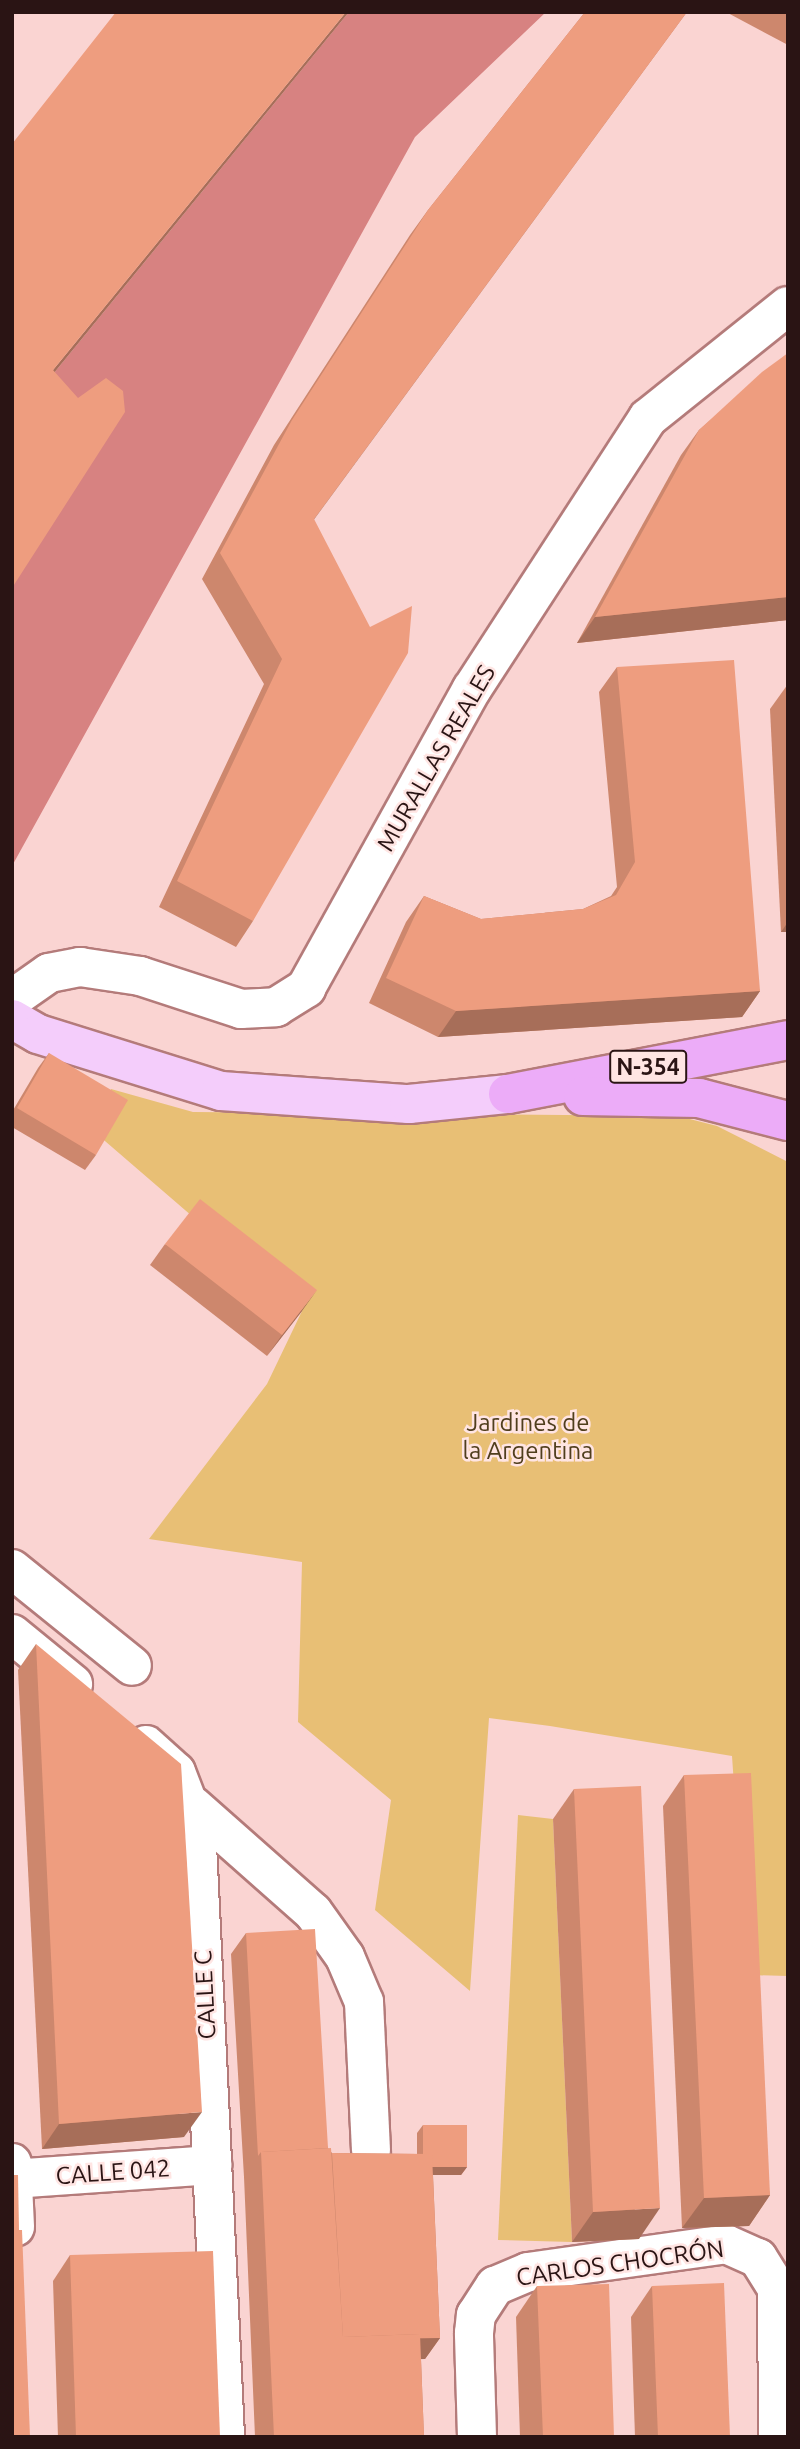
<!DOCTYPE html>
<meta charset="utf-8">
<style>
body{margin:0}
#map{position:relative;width:800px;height:2449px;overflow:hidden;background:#fad4d2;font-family:Ubuntu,sans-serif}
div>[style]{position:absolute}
.green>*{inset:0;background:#e8bf75}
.water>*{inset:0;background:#d78281}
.roads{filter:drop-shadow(2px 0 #b47b7a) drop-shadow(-2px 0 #b47b7a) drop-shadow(0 2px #b47b7a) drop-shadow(0 -2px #b47b7a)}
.minor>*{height:38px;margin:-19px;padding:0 19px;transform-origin:19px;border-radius:19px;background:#fff}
.major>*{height:38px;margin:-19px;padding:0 19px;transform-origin:19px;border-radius:19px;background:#f4cdfb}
.highway>*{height:38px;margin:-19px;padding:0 19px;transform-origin:19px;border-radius:19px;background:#ecacf8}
.wall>*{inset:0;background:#cd876d}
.shaded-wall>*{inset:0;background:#a76e59}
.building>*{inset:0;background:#ee9d7f}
span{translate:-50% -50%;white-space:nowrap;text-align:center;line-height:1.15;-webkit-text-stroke:5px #ffe5e3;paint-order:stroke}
.shield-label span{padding:2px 5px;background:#ffe5e3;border:2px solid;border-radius:5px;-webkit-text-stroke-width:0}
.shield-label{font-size:23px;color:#2a1414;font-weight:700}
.street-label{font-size:24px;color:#2a1414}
.park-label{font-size:24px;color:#503e1d}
.frame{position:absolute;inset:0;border:14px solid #2a1414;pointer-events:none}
</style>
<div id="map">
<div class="green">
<div style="clip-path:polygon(111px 1089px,193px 1112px,678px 1116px,717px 1126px,788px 1162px,788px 1976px,747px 1975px,732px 1756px,550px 1726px,489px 1718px,470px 1991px,375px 1910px,391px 1800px,298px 1722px,302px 1562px,149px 1539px,267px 1384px,302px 1311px,98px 1135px)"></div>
<div style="clip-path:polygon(518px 1815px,553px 1819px,572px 2242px,498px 2240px)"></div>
</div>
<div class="water">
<div style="clip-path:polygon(349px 12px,546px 12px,415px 137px,12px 866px,12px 586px,36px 395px)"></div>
</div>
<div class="roads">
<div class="minor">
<div style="left:12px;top:999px;width:45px;rotate:-35.1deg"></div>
<div style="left:49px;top:973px;width:32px;rotate:-11deg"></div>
<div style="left:80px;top:967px;width:61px;rotate:8.5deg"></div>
<div style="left:140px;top:976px;width:106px;rotate:18.1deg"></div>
<div style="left:241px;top:1009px;width:35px;rotate:-3deg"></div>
<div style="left:276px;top:1007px;width:36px;rotate:-32deg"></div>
<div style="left:306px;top:988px;width:342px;rotate:-61deg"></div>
<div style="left:472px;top:689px;width:323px;rotate:-57deg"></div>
<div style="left:648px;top:418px;width:179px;rotate:-38.7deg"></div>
<div style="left:12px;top:1569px;width:154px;rotate:38.9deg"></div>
<div style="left:12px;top:1634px;width:79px;rotate:39.3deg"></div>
<div style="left:146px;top:1745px;width:40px;rotate:42deg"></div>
<div style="left:176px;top:1772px;width:56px;rotate:69deg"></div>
<div style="left:196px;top:1824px;width:614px;rotate:87.29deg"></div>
<div style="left:193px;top:1806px;width:160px;rotate:41.5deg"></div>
<div style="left:313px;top:1912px;width:55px;rotate:54.6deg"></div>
<div style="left:345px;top:1957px;width:49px;rotate:67.1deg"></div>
<div style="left:364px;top:2002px;width:148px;rotate:87.3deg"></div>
<div style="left:12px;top:2163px;width:64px;rotate:87.3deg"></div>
<div style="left:12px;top:2179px;width:201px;rotate:-4deg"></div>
<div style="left:477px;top:2437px;width:104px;rotate:-91.7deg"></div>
<div style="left:474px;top:2333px;width:18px;rotate:-84deg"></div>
<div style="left:476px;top:2315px;width:35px;rotate:-57deg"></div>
<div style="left:495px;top:2286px;width:36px;rotate:-23deg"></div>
<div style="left:528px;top:2272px;width:200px;rotate:-8deg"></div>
<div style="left:726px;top:2244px;width:35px;rotate:24deg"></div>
<div style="left:758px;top:2258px;width:36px;rotate:58deg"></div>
<div style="left:777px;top:2288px;width:149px;rotate:89.6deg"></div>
</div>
<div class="major">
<div style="left:12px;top:1019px;width:30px;rotate:30deg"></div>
<div style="left:38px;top:1034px;width:192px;rotate:17.3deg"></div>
<div style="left:221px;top:1091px;width:188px;rotate:4deg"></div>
<div style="left:409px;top:1104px;width:100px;rotate:-5.8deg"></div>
</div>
<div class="highway">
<div style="left:508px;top:1094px;width:285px;rotate:-10.9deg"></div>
<div style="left:583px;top:1096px;width:116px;rotate:1deg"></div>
<div style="left:699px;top:1098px;width:92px;rotate:14.5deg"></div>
</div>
</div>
<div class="wall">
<div style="clip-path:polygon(585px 12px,687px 12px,314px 519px,253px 921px,236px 947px,159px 907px,264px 684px,202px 579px,274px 445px,410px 235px,428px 210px)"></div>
<div style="clip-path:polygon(726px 12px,788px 12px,788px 45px)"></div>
<div style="clip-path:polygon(788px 353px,788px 620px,577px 643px,681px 455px,699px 430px)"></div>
<div style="clip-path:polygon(617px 667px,760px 991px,742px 1017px,438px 1037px,369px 1003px,406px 922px,424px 896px,481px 919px,583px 909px,611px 896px,617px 887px,599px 692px)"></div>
<div style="clip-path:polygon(788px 684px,788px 932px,781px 932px,770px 709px)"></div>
<div style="clip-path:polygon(49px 1053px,96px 1155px,85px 1170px,12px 1127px,12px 1112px,38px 1068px)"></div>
<div style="clip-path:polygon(165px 1244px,302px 1311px,267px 1356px,150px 1265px)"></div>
<div style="clip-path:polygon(36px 1644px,184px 2137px,42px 2149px,18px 1670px)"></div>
<div style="clip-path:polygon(684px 1775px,770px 2195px,749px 2226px,682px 2228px,663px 1806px)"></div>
<div style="clip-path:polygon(574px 1789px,639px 2239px,572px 2242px,553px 1819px)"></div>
<div style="clip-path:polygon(246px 1933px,328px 2148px,332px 2153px,417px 2154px,417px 2133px,423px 2125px,467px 2167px,461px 2175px,433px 2175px,440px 2338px,425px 2359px,421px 2359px,424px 2437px,255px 2437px,244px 2177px,231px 1954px)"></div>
<div style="clip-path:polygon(70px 2255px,220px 2437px,58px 2437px,53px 2281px)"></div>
<div style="clip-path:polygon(537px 2286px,614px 2437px,520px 2437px,516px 2317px)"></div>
<div style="clip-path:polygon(652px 2286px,730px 2437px,635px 2437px,631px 2317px)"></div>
</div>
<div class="shaded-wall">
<div style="clip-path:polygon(346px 12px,349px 12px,36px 395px,53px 370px)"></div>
<div style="clip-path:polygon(687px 12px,296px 544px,314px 519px)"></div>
<div style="clip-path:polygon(788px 597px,788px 620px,577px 643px,595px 617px)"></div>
<div style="clip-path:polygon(788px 922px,788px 932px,781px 932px)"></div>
<div style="clip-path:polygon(760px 991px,742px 1017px,438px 1037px,456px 1011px)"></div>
<div style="clip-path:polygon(317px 1290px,302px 1311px,267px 1356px,282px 1335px)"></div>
<div style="clip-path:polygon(202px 2112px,184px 2137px,42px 2149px,59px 2124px)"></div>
<div style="clip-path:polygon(423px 2167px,467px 2167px,461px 2175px,417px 2175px)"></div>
<div style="clip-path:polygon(770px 2195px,749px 2226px,682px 2228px,704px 2198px)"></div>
<div style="clip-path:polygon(660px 2208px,639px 2239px,572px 2242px,593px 2212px)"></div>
<div style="clip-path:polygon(440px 2338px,425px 2359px,325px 2362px,340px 2341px)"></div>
</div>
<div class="building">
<div style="clip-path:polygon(116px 12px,346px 12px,53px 370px,78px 398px,106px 378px,123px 391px,125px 412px,12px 588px,12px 144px)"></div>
<div style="clip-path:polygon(585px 12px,687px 12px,314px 519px,370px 627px,412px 606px,408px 653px,253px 921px,177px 881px,282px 659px,220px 553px,292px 420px,428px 210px)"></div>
<div style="clip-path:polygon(788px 353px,788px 597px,595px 617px,699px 430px,762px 372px)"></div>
<div style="clip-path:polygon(734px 660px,760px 991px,456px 1011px,386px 978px,424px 896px,481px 919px,583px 909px,616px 895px,635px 862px,617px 667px)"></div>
<div style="clip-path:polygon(49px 1053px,128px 1100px,96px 1155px,17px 1108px)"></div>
<div style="clip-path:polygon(200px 1199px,317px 1290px,282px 1335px,165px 1244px)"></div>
<div style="clip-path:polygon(36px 1644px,181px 1764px,202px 2112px,59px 2124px)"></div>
<div style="clip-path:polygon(751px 1773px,770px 2195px,704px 2198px,684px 1775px)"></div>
<div style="clip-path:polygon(641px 1786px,660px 2208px,593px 2212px,574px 1789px)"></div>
<div style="clip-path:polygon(315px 1929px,328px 2148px,261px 2152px,258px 2156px,246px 1933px)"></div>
<div style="clip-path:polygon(423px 2125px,467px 2125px,467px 2167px,432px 2167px,432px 2154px,423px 2154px)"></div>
<div style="clip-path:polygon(331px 2148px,343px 2337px,420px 2334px,424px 2437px,274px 2437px,261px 2152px)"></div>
<div style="clip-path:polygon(332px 2153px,432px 2154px,440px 2338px,420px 2338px,420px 2334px,343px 2337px)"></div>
<div style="clip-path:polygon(12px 2175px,18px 2175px,19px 2230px,12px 2230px)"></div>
<div style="clip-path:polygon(12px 2230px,22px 2230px,30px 2437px,12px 2437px)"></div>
<div style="clip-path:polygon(213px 2251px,220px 2437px,76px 2437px,70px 2255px)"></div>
<div style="clip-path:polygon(724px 2283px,730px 2437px,658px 2437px,652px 2286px)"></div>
<div style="clip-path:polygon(609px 2284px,614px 2437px,543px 2437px,537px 2286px)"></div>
</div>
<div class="shield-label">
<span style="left:648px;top:1067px">N-354</span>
</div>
<div class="street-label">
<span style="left:436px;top:758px;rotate:-60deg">MURALLAS REALES</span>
<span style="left:205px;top:1995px;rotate:-93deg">CALLE C</span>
<span style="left:113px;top:2172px;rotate:-4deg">CALLE 042</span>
<span style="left:620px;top:2263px;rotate:-8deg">CARLOS CHOCRÓN</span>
</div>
<div class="park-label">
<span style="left:528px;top:1437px">Jardines de<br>la Argentina</span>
</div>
<div class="frame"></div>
</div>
